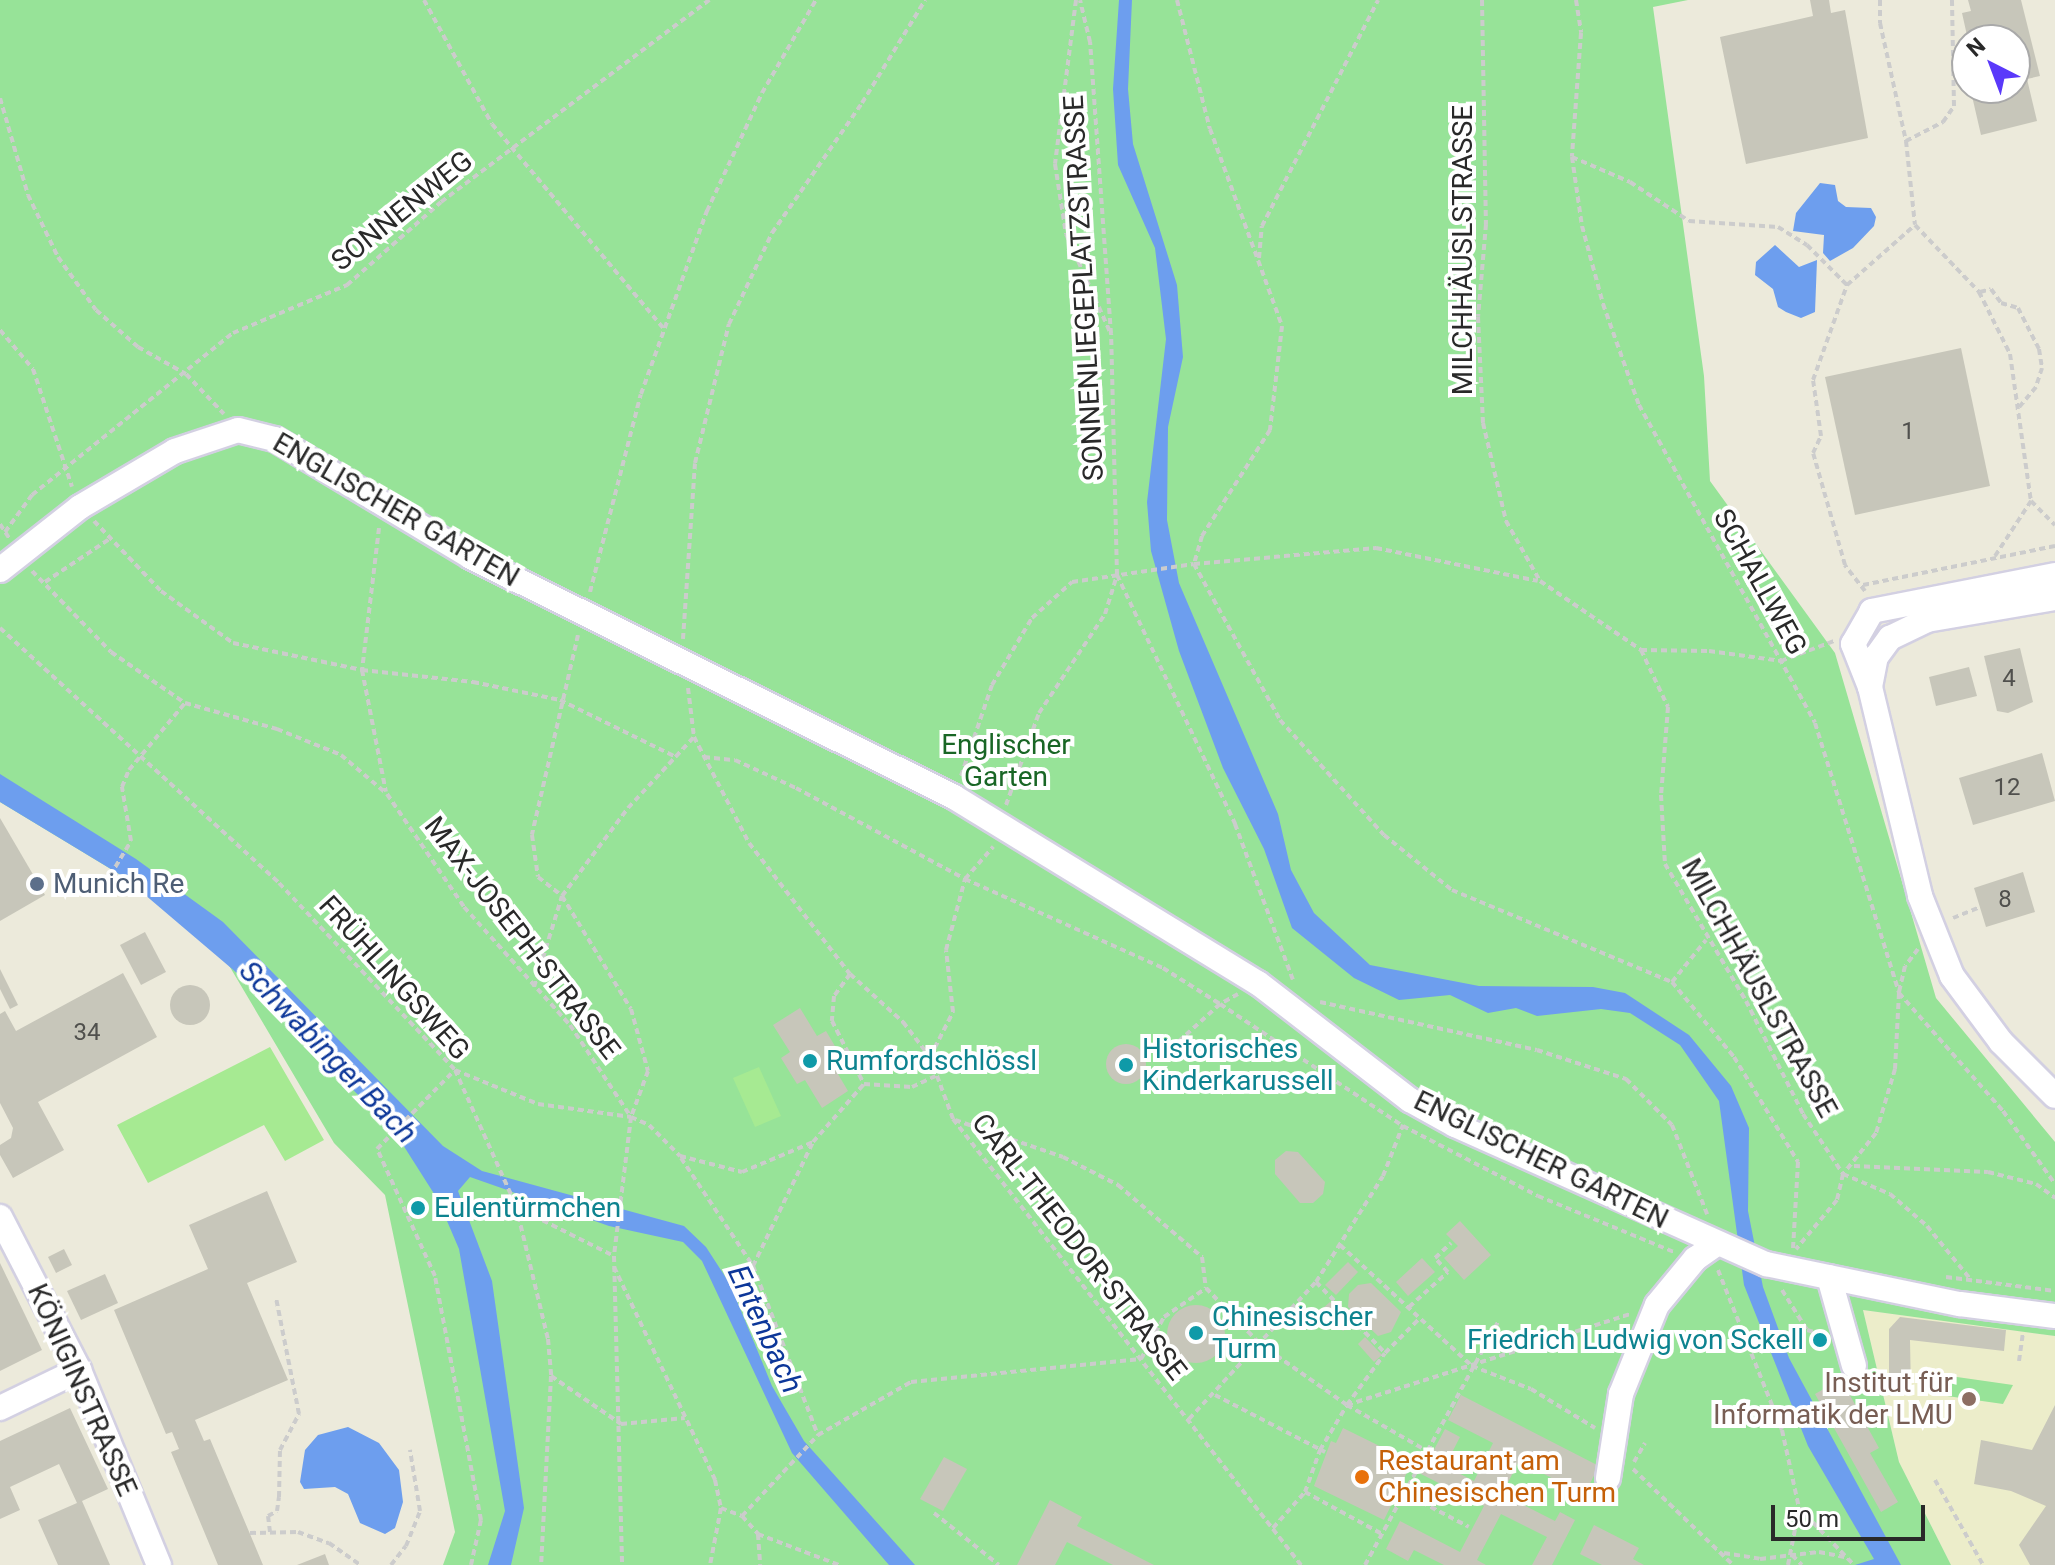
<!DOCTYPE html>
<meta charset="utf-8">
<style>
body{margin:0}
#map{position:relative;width:2055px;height:1565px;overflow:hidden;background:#eceadb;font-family:Roboto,sans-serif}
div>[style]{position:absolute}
.education>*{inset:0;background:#ecedca}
.green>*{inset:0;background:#97e398}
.pitch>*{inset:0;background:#a6ea92}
.water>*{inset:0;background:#6d9eee}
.building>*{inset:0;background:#c7c6ba}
.round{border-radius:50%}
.path>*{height:4px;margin-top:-2px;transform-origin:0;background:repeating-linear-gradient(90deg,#ccc 0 6px,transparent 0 10px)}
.roads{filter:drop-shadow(2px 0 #d3d0e2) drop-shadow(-2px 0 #d3d0e2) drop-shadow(0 2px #d3d0e2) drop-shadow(0 -2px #d3d0e2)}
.minor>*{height:24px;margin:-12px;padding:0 12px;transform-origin:12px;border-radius:12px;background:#fff}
.dots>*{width:22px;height:22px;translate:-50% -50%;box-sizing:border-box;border:4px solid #fff;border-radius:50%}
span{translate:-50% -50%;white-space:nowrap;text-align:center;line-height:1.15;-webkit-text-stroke:8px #fff;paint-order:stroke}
.number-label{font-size:24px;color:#50504d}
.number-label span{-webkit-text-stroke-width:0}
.street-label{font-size:28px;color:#292929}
.park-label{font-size:28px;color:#196625}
.service-label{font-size:28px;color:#4e5e75}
.left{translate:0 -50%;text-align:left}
.culture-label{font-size:28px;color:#0d838f}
.right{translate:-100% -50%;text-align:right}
.education-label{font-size:28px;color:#785e54}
.food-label{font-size:28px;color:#c56008}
.water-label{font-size:30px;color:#0d3799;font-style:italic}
.north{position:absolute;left:1951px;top:24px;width:80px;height:80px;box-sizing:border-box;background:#fff;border:2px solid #a9a9a9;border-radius:50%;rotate:318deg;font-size:22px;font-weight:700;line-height:32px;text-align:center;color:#292929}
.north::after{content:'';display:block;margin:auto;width:28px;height:36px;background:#5a39fa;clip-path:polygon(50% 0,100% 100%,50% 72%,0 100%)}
.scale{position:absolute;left:1771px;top:1505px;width:154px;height:36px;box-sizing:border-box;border:4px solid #292929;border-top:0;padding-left:10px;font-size:24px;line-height:28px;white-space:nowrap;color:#292929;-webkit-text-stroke:6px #fff;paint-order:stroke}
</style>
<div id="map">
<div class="education">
<div style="clip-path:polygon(1863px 1310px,2055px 1336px,2055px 1565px,1951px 1565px,1899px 1462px)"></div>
</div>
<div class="green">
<div style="clip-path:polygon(0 0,1688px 0,1653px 7px,1704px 376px,1710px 481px,1835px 653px,1936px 998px,2055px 1142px,2055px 1336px,1863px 1310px,1899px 1462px,1951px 1565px,443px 1565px,455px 1532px,385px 1195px,334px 1143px,224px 957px,124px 877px,0 802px)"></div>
<div style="clip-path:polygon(1943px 1375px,2013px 1385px,2003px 1404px,1940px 1395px)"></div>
</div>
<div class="pitch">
<div style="clip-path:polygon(270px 1047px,324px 1140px,285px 1161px,264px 1125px,148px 1183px,117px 1125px)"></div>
<div style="clip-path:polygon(759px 1067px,781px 1116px,755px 1127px,733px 1078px)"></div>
</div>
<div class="water">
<div style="clip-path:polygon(1119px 0,1132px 0,1128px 89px,1133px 144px,1177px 285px,1183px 357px,1168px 427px,1167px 520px,1179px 583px,1278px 814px,1291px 870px,1314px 913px,1370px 965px,1479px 986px,1593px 987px,1625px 993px,1689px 1035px,1731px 1086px,1749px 1128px,1748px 1211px,1763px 1287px,1789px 1358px,1901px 1565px,1855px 1565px,1874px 1559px,1808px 1446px,1744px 1285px,1719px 1101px,1680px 1045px,1630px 1013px,1601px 1009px,1537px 1016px,1516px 1008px,1488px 1013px,1450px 995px,1399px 1000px,1354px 978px,1292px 928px,1264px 849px,1223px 768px,1179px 651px,1151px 551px,1147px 502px,1166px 339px,1155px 248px,1118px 165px,1113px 89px)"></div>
<div style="clip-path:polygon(1820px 183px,1835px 185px,1838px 201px,1846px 207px,1871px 208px,1876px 217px,1874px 226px,1853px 248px,1830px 261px,1823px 253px,1824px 235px,1793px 231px,1796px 213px)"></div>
<div style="clip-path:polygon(1775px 245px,1799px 267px,1817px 260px,1815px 312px,1801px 318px,1786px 312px,1778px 307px,1773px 289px,1755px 275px,1756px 262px)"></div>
<div style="clip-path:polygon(0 774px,136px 859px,223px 922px,443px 1146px,482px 1171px,684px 1226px,706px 1247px,730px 1284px,772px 1386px,804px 1441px,915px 1565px,889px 1565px,792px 1453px,702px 1261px,683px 1242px,609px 1226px,470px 1177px,458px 1191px,492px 1281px,524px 1508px,511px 1565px,488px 1565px,505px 1511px,459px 1249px,438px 1200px,398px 1137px,264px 996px,124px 877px,0 802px)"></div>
<div style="clip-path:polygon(348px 1427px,379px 1443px,399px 1470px,403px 1502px,395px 1528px,385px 1534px,360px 1523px,348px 1494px,335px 1487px,304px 1489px,300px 1482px,305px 1450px,318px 1435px)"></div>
</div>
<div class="building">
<div style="clip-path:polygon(1810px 0,1829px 0,1831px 13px,1845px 10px,1868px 138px,1746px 164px,1720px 37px,1813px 16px)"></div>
<div style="clip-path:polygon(1968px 0,2021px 0,2040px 76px,2027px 79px,2037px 121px,1981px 135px,1972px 96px,1981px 94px,1980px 88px,2015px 88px,2015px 40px,1968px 40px,1962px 13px,1971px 11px)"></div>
<div style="clip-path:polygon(1961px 348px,1990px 486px,1855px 515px,1825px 377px)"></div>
<div style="clip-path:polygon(2020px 648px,2033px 702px,2008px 713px,1997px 711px,1984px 656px)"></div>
<div style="clip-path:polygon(1969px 667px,1977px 696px,1936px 706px,1929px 677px)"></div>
<div style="clip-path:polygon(2042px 753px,2055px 801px,1973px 825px,1959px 778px)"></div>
<div style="clip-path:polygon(0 818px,45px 895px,0 921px)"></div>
<div style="clip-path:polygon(2023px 872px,2035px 912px,1986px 927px,1974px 888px)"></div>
<div style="clip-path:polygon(145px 932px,166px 972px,141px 985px,120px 945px)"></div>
<div style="clip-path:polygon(0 969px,18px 1005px,10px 1009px,0 989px)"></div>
<div style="clip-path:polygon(123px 973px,157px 1037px,38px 1102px,64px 1150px,13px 1178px,0 1155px,0 1145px,11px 1138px,13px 1128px,0 1103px,0 1014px,5px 1011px,16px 1031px)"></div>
<div class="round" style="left:170px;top:985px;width:40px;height:40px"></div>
<div style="clip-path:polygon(800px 1008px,817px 1036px,826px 1031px,842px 1058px,832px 1064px,848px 1091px,822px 1108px,805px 1080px,797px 1084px,781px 1058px,790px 1052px,773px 1025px)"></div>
<div class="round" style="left:1106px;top:1044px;width:40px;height:40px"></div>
<div style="clip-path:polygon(1286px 1151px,1298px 1152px,1325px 1182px,1323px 1194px,1313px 1203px,1300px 1203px,1275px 1174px,1275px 1160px)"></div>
<div style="clip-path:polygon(267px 1191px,297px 1262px,247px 1283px,288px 1380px,195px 1420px,204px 1441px,210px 1439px,263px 1565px,218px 1565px,171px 1452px,179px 1449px,172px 1432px,166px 1434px,114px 1310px,208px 1269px,189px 1225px)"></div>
<div style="clip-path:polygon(1460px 1221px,1491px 1255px,1464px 1280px,1444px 1258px,1458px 1246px,1446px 1234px)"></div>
<div style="clip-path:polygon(64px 1249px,72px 1265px,56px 1273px,48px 1257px)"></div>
<div style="clip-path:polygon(1422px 1258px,1435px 1272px,1408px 1296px,1396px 1282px)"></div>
<div style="clip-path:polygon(1348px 1262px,1358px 1272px,1336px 1295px,1325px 1285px)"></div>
<div style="clip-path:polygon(0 1263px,42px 1350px,0 1371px)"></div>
<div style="clip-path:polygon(105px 1274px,118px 1303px,81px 1320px,67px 1291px)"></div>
<div style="clip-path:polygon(1371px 1283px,1401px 1312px,1391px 1332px,1378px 1336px,1348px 1307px,1349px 1294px,1358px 1285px)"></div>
<div style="clip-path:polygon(1330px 1302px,1351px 1324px,1343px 1331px,1322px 1309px)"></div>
<div class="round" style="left:1167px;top:1305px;width:58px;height:58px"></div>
<div style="clip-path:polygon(1900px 1317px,2006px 1330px,2004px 1351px,1910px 1340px,1911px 1391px,1889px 1391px,1889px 1329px)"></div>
<div style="clip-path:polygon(1365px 1337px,1382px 1355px,1374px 1362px,1358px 1344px)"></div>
<div style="clip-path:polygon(1841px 1379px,1879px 1448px,1870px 1453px,1898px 1502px,1881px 1512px,1815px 1394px)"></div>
<div style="clip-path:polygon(1461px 1395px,1599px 1466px,1584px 1495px,1519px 1461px,1502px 1494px,1555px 1521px,1560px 1512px,1575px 1520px,1552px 1565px,1532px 1565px,1547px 1537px,1501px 1514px,1477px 1560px,1486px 1565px,1444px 1565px,1414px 1550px,1408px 1561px,1386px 1549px,1400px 1521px,1460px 1552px,1484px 1506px,1421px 1474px,1445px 1429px,1460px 1437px,1445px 1466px,1474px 1481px,1493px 1443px,1448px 1420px)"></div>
<div style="clip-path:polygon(2055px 1405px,2055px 1565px,2030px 1565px,2019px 1545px,2046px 1506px,2011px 1491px,1974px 1484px,1981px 1440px,2032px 1450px)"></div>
<div style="clip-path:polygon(70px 1408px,108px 1489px,82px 1501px,110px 1565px,58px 1565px,38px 1520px,77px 1503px,59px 1464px,10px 1487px,20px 1510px,0 1519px,0 1441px)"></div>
<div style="clip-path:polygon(1343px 1428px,1412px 1462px,1384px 1520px,1314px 1486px,1331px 1441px,1336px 1443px)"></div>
<div style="clip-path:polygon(944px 1457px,967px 1469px,943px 1511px,920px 1499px)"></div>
<div style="clip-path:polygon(1050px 1500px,1082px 1517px,1077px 1526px,1154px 1565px,1113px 1565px,1067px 1542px,1055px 1565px,1017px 1565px)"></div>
<div style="clip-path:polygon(1594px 1525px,1639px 1548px,1633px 1559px,1644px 1565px,1602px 1565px,1580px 1554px)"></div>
<div style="clip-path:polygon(325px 1554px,329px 1565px,297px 1565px)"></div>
</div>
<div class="path">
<div style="left:424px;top:0;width:141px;rotate:61.3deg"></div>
<div style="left:492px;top:124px;width:266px;rotate:50deg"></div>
<div style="left:1076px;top:0;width:165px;rotate:97.3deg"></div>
<div style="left:1055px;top:164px;width:71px;rotate:81.1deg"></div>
<div style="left:1066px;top:234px;width:107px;rotate:65.8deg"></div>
<div style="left:1177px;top:0;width:133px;rotate:75.7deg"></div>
<div style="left:1210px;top:129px;width:210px;rotate:69.9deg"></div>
<div style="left:1282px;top:326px;width:105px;rotate:96.6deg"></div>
<div style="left:1270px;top:430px;width:126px;rotate:122.7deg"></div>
<div style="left:1202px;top:536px;width:29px;rotate:106deg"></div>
<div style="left:1194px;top:564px;width:178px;rotate:61.1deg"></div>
<div style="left:1280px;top:720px;width:155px;rotate:47.9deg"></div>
<div style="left:1384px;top:835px;width:87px;rotate:39deg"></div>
<div style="left:1452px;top:890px;width:238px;rotate:22.7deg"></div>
<div style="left:1672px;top:982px;width:97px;rotate:50.4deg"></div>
<div style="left:1734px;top:1057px;width:123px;rotate:58.6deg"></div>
<div style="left:1798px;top:1162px;width:88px;rotate:93.3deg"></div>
<div style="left:1482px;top:0;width:224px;rotate:89deg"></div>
<div style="left:1486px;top:224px;width:93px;rotate:94.9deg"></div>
<div style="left:1478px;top:317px;width:106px;rotate:87.3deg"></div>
<div style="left:1483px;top:423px;width:101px;rotate:76.8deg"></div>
<div style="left:1506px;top:521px;width:69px;rotate:60.5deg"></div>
<div style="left:1540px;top:581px;width:122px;rotate:34.3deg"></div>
<div style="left:1641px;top:650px;width:63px;rotate:64.7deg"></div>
<div style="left:1668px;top:707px;width:88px;rotate:94.5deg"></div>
<div style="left:1661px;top:795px;width:69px;rotate:86.7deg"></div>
<div style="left:1665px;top:864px;width:159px;rotate:59.4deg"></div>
<div style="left:1746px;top:1001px;width:127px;rotate:63.2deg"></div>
<div style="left:1803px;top:1114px;width:72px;rotate:56.3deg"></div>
<div style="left:1843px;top:1174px;width:27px;rotate:103deg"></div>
<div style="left:1837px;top:1200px;width:64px;rotate:129.9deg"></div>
<div style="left:1576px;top:0;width:33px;rotate:81deg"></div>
<div style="left:1581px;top:33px;width:124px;rotate:94.2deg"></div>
<div style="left:1572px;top:157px;width:70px;rotate:81.8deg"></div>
<div style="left:1582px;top:226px;width:81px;rotate:74.9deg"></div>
<div style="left:1603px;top:304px;width:107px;rotate:70.4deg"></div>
<div style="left:1639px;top:405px;width:363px;rotate:61deg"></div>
<div style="left:1815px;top:723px;width:283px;rotate:72.7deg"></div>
<div style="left:1899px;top:993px;width:76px;rotate:93deg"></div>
<div style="left:1895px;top:1069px;width:67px;rotate:106.5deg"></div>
<div style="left:1876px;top:1133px;width:53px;rotate:128.8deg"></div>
<div style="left:1843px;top:1174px;width:51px;rotate:23.1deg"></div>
<div style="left:1890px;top:1194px;width:49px;rotate:40.9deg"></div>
<div style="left:1927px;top:1226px;width:70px;rotate:50.8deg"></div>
<div style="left:1880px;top:0;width:23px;rotate:90deg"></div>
<div style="left:1880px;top:23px;width:121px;rotate:77.6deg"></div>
<div style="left:1906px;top:141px;width:84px;rotate:83.9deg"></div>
<div style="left:1915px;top:225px;width:93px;rotate:46.3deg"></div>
<div style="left:1979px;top:292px;width:69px;rotate:63.4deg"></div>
<div style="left:2010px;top:354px;width:148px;rotate:81.9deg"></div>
<div style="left:2031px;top:501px;width:34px;rotate:45deg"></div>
<div style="left:0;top:98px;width:101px;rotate:73.9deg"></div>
<div style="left:28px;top:195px;width:69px;rotate:64.2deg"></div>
<div style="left:58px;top:257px;width:65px;rotate:54.4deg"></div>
<div style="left:96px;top:310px;width:56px;rotate:41.4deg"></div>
<div style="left:138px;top:347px;width:55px;rotate:29.4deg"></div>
<div style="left:186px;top:374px;width:55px;rotate:46.5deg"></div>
<div style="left:1906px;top:141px;width:42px;rotate:-27.2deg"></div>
<div style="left:1943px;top:122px;width:19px;rotate:-55deg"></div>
<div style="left:1954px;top:106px;width:106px;rotate:-91.1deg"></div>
<div style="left:1572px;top:157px;width:63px;rotate:23.3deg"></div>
<div style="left:1630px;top:182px;width:71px;rotate:33.5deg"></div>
<div style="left:1689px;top:221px;width:89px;rotate:3.9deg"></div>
<div style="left:1778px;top:227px;width:34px;rotate:32deg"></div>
<div style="left:1807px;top:245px;width:57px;rotate:45deg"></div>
<div style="left:1259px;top:258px;width:32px;rotate:-85deg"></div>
<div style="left:1262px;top:226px;width:254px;rotate:-62.8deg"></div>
<div style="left:1980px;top:292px;width:11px;rotate:-15deg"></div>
<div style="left:1991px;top:289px;width:17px;rotate:54deg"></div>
<div style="left:2001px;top:303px;width:18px;rotate:16deg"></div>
<div style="left:2018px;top:308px;width:46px;rotate:62.9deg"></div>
<div style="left:2039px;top:349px;width:19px;rotate:81deg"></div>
<div style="left:2042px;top:368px;width:20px;rotate:108deg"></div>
<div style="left:2036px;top:387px;width:30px;rotate:130deg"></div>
<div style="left:0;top:330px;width:51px;rotate:49.8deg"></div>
<div style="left:33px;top:369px;width:124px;rotate:71.7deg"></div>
<div style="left:94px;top:521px;width:97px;rotate:46.3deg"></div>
<div style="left:161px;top:591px;width:89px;rotate:35.8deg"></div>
<div style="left:233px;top:643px;width:132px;rotate:11.8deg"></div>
<div style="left:362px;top:670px;width:112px;rotate:6.2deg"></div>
<div style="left:473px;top:682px;width:89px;rotate:11.7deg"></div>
<div style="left:560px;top:700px;width:127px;rotate:26.2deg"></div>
<div style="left:0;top:524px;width:17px;rotate:57deg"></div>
<div style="left:379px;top:528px;width:143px;rotate:96.8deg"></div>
<div style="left:362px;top:670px;width:124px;rotate:78.9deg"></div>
<div style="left:5px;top:532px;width:46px;rotate:-53.9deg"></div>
<div style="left:32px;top:495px;width:258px;rotate:-38.9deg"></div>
<div style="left:233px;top:333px;width:124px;rotate:-22.8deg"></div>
<div style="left:347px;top:285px;width:125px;rotate:-41.4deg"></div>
<div style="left:441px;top:202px;width:336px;rotate:-37deg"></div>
<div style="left:1995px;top:556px;width:66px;rotate:-56.8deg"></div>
<div style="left:32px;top:571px;width:113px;rotate:45.7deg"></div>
<div style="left:111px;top:652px;width:90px;rotate:34.6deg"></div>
<div style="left:185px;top:703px;width:96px;rotate:15.8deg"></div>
<div style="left:277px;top:729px;width:69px;rotate:22.1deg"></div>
<div style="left:341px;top:755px;width:60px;rotate:40.3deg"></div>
<div style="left:387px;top:794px;width:137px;rotate:55.7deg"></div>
<div style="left:464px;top:907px;width:159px;rotate:48.1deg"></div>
<div style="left:570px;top:1025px;width:110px;rotate:56.5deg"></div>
<div style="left:1117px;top:575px;width:276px;rotate:64.6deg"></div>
<div style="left:1235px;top:824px;width:166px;rotate:69.6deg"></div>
<div style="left:45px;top:582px;width:79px;rotate:-33.7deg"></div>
<div style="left:1863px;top:585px;width:196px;rotate:-11.5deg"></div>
<div style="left:1865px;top:591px;width:33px;rotate:-128deg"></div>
<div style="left:1845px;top:565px;width:116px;rotate:-105.9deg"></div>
<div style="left:1813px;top:453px;width:19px;rotate:-65deg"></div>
<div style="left:1821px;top:436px;width:57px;rotate:-98.1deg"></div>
<div style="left:1813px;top:380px;width:101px;rotate:-70.3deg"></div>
<div style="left:1847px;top:285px;width:91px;rotate:-41.4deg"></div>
<div style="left:590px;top:592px;width:204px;rotate:-75.6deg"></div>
<div style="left:641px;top:394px;width:195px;rotate:-70.2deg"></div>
<div style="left:707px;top:211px;width:130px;rotate:-65deg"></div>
<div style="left:762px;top:93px;width:108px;rotate:-59.9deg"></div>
<div style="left:0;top:628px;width:378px;rotate:42.4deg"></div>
<div style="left:279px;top:883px;width:257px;rotate:46.7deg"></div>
<div style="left:455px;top:1070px;width:149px;rotate:65.8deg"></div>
<div style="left:516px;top:1206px;width:137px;rotate:76.5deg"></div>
<div style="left:548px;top:1339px;width:37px;rotate:85deg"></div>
<div style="left:551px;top:1376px;width:189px;rotate:93deg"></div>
<div style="left:578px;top:635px;width:205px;rotate:103deg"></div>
<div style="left:532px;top:835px;width:42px;rotate:81.9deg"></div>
<div style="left:538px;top:877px;width:31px;rotate:38deg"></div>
<div style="left:562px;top:896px;width:132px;rotate:58.6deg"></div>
<div style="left:631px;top:1009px;width:64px;rotate:74.7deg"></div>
<div style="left:648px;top:1071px;width:49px;rotate:110.3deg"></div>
<div style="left:631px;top:1117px;width:140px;rotate:97deg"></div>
<div style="left:614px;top:1256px;width:309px;rotate:88.5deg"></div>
<div style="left:683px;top:639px;width:176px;rotate:-86.1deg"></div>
<div style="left:695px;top:463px;width:143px;rotate:-76.3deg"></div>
<div style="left:729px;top:324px;width:101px;rotate:-64.7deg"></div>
<div style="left:772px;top:233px;width:158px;rotate:-55.3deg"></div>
<div style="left:862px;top:103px;width:121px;rotate:-58.5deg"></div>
<div style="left:1641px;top:650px;width:68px;rotate:0.8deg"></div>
<div style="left:1709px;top:651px;width:73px;rotate:7.9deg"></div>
<div style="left:1781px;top:661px;width:57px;rotate:-20.7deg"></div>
<div style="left:688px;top:688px;width:49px;rotate:83deg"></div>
<div style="left:694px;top:737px;width:119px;rotate:62.6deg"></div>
<div style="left:749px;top:843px;width:165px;rotate:52.4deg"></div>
<div style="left:850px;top:974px;width:72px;rotate:42.2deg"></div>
<div style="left:903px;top:1022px;width:44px;rotate:52.4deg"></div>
<div style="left:930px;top:1057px;width:66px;rotate:69.6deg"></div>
<div style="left:953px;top:1119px;width:566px;rotate:52.04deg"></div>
<div style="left:704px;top:757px;width:31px;rotate:6deg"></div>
<div style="left:735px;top:760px;width:67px;rotate:24.7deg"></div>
<div style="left:796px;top:788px;width:192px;rotate:28.3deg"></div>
<div style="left:965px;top:879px;width:217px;rotate:24.2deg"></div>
<div style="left:1163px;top:968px;width:67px;rotate:32.3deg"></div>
<div style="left:1220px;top:1004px;width:57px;rotate:137.9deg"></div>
<div style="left:961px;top:776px;width:96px;rotate:-71.2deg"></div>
<div style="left:992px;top:685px;width:78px;rotate:-59.2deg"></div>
<div style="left:1032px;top:618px;width:54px;rotate:-42deg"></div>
<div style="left:1072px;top:582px;width:123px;rotate:-8.4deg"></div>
<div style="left:1194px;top:564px;width:183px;rotate:-5deg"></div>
<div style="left:1376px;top:548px;width:165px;rotate:11.5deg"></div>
<div style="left:1006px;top:805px;width:98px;rotate:-70.3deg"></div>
<div style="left:1039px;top:713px;width:119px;rotate:-56.3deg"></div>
<div style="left:1105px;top:614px;width:41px;rotate:-72.9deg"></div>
<div style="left:1117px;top:575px;width:241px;rotate:-91.4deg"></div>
<div style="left:1111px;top:334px;width:293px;rotate:-94.1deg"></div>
<div style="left:1090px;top:42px;width:43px;rotate:-103.4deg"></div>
<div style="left:105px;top:884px;width:50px;rotate:-58.8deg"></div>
<div style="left:131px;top:841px;width:55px;rotate:-99.5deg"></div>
<div style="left:122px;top:787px;width:18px;rotate:-68deg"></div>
<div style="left:129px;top:770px;width:87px;rotate:-50.1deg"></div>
<div style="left:1953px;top:918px;width:29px;rotate:-22deg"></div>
<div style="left:1918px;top:949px;width:21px;rotate:127deg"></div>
<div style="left:1905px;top:966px;width:28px;rotate:103deg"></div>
<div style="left:1899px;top:993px;width:157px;rotate:48.6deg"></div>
<div style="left:2003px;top:1111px;width:90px;rotate:54.5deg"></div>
<div style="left:850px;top:974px;width:27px;rotate:126deg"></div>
<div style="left:834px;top:996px;width:25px;rotate:95deg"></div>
<div style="left:832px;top:1021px;width:71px;rotate:63.1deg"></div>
<div style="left:864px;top:1084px;width:48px;rotate:3.6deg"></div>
<div style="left:912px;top:1087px;width:26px;rotate:-25deg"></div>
<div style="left:1672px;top:982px;width:54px;rotate:-51deg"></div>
<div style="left:534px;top:987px;width:95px;rotate:-72.9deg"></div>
<div style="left:562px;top:896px;width:110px;rotate:-53.1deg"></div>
<div style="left:628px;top:808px;width:97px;rotate:-47.1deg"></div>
<div style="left:1238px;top:994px;width:21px;rotate:151deg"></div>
<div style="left:1220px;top:1004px;width:220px;rotate:33.7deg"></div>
<div style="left:1403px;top:1126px;width:152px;rotate:27.4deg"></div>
<div style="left:1538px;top:1196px;width:147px;rotate:22.4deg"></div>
<div style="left:1320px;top:1002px;width:222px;rotate:12.5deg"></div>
<div style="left:1537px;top:1050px;width:94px;rotate:18deg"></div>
<div style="left:1626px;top:1079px;width:65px;rotate:45deg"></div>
<div style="left:1672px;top:1125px;width:96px;rotate:68.5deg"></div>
<div style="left:930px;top:1057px;width:51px;rotate:-62.9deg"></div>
<div style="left:953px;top:1012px;width:62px;rotate:-96.4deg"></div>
<div style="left:946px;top:950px;width:73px;rotate:-75deg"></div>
<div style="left:965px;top:879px;width:43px;rotate:-48.8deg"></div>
<div style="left:955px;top:1120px;width:114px;rotate:18.9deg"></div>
<div style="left:1063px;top:1157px;width:62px;rotate:27deg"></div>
<div style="left:1118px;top:1185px;width:111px;rotate:40.6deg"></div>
<div style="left:1202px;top:1257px;width:31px;rotate:83deg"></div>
<div style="left:1206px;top:1288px;width:78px;rotate:46deg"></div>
<div style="left:1260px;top:1344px;width:106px;rotate:35deg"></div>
<div style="left:1347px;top:1405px;width:92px;rotate:29.9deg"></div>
<div style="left:681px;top:1158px;width:130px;rotate:56.3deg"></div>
<div style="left:753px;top:1266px;width:138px;rotate:-64.2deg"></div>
<div style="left:813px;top:1142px;width:77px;rotate:-48.7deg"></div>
<div style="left:1854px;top:1166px;width:134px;rotate:2.6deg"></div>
<div style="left:1988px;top:1172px;width:49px;rotate:14deg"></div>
<div style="left:2036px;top:1184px;width:24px;rotate:36deg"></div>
<div style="left:516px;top:1207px;width:110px;rotate:26.6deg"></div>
<div style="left:1340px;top:1245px;width:179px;rotate:42.5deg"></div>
<div style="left:1472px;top:1366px;width:63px;rotate:21.3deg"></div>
<div style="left:1531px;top:1389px;width:75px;rotate:31.4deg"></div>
<div style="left:753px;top:1266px;width:181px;rotate:69deg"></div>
<div style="left:614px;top:1267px;width:236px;rotate:64.6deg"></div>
<div style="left:715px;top:1480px;width:29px;rotate:78deg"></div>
<div style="left:721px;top:1508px;width:58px;rotate:100.9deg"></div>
<div style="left:1718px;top:1270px;width:172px;rotate:68.2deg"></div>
<div style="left:1782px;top:1430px;width:80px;rotate:77.7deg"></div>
<div style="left:1799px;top:1508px;width:79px;rotate:46deg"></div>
<div style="left:1946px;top:1277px;width:110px;rotate:7.3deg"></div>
<div style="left:1316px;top:1282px;width:99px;rotate:45.8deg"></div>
<div style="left:1782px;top:1290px;width:47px;rotate:58deg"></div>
<div style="left:1807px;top:1330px;width:15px;rotate:16deg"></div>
<div style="left:1409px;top:1307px;width:52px;rotate:-41.9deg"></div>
<div style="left:1448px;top:1272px;width:19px;rotate:-133deg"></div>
<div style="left:1435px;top:1258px;width:22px;rotate:-43deg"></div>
<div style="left:2019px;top:1361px;width:27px;rotate:-82deg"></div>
<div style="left:551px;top:1376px;width:85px;rotate:34.4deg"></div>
<div style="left:621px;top:1424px;width:64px;rotate:-5.4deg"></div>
<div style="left:1215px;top:1395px;width:124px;rotate:27.4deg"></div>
<div style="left:1347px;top:1405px;width:297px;rotate:-17.8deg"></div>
<div style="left:1189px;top:1419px;width:187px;rotate:-47.2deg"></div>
<div style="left:1316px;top:1282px;width:125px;rotate:-57.7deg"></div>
<div style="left:1383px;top:1176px;width:55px;rotate:-68.6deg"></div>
<div style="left:1634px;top:1462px;width:22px;rotate:-60deg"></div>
<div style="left:1633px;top:1469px;width:139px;rotate:43.8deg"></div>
<div style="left:1935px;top:1480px;width:98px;rotate:60.5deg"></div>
<div style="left:1305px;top:1492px;width:88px;rotate:28.6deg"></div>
<div style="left:1404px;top:1493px;width:73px;rotate:27.6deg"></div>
<div style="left:721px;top:1508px;width:22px;rotate:21deg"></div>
<div style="left:742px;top:1516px;width:111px;rotate:-46.8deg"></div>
<div style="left:818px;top:1435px;width:107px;rotate:-29.7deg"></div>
<div style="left:911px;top:1382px;width:231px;rotate:-5.7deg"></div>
<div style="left:1141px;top:1359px;width:48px;rotate:-61.3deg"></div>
<div style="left:1164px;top:1317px;width:51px;rotate:-34.6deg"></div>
<div style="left:934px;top:1513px;width:83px;rotate:38.7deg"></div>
<div style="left:742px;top:1516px;width:24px;rotate:48deg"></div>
<div style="left:758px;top:1534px;width:87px;rotate:20.9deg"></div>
<div style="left:1273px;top:1528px;width:48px;rotate:-48.4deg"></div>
<div style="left:1305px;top:1492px;width:45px;rotate:-70.3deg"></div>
<div style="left:1320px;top:1450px;width:52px;rotate:-59deg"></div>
<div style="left:1347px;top:1405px;width:64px;rotate:-53.8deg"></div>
<div style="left:1385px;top:1353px;width:49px;rotate:-45deg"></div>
<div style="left:270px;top:1532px;width:16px;rotate:-97deg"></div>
<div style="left:268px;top:1516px;width:10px;rotate:-29deg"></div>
<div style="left:277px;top:1511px;width:14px;rotate:-82deg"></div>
<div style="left:279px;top:1497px;width:47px;rotate:-88.8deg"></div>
<div style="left:280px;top:1450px;width:41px;rotate:-62.2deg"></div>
<div style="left:299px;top:1414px;width:118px;rotate:-101.2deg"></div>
<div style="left:250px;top:1533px;width:48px;rotate:-1.2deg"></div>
<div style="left:298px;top:1532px;width:33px;rotate:20deg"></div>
<div style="left:329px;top:1543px;width:38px;rotate:35deg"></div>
<div style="left:758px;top:1534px;width:31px;rotate:86deg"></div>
<div style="left:1724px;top:1553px;width:36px;rotate:9deg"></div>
<div style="left:1760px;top:1559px;width:59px;rotate:-6.8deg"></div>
<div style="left:1819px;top:1552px;width:26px;rotate:11deg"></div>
<div style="left:1792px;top:1555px;width:14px;rotate:45deg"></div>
<div style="left:391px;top:1565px;width:24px;rotate:-52deg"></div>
<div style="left:406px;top:1546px;width:38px;rotate:-68deg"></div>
<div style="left:420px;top:1511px;width:62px;rotate:-99.3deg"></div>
<div style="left:471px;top:1565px;width:46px;rotate:-77.5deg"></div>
<div style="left:481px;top:1520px;width:248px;rotate:-100.7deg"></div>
<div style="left:435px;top:1276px;width:140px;rotate:-114.5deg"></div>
<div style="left:377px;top:1149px;width:111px;rotate:-45.4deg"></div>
<div style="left:455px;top:1070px;width:90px;rotate:22.3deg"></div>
<div style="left:538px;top:1104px;width:94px;rotate:8deg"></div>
<div style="left:631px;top:1117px;width:20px;rotate:24deg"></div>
<div style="left:649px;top:1125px;width:44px;rotate:45deg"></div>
<div style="left:680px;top:1156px;width:64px;rotate:14.5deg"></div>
<div style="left:742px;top:1172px;width:77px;rotate:-22.9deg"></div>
<div style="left:1365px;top:1565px;width:279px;rotate:-61.3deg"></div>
<div style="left:1788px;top:1565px;width:57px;rotate:-78.9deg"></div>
</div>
<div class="roads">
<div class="minor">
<div style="left:0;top:570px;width:102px;rotate:-38.2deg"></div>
<div style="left:80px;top:507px;width:110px;rotate:-30.5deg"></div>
<div style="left:175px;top:451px;width:66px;rotate:-18.4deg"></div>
<div style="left:238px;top:430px;width:38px;rotate:14deg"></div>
<div style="left:275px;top:439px;width:229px;rotate:31deg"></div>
<div style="left:471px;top:557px;width:539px;rotate:26.42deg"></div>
<div style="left:954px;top:797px;width:356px;rotate:31.5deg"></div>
<div style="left:1258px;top:983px;width:192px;rotate:37.6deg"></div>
<div style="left:1410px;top:1100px;width:51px;rotate:29.1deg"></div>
<div style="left:1455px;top:1125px;width:341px;rotate:24.1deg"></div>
<div style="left:1766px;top:1264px;width:198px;rotate:11.7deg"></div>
<div style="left:1960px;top:1304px;width:96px;rotate:7.2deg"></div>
<div style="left:2055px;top:575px;width:187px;rotate:168.9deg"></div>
<div style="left:1872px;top:611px;width:38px;rotate:120deg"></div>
<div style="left:1853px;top:644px;width:46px;rotate:68.4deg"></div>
<div style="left:1870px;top:687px;width:215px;rotate:76.5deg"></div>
<div style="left:1920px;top:896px;width:86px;rotate:68.2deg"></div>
<div style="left:1952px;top:976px;width:82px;rotate:53.4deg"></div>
<div style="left:2001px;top:1042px;width:76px;rotate:45deg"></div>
<div style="left:1870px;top:687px;width:31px;rotate:-79deg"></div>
<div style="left:1876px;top:657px;width:24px;rotate:-54deg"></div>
<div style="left:1890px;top:638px;width:41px;rotate:-25.9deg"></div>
<div style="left:1927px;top:620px;width:130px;rotate:-9.8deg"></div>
<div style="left:0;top:1217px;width:172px;rotate:62.7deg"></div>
<div style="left:79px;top:1370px;width:211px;rotate:67.7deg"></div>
<div style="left:1829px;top:1277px;width:92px;rotate:74.3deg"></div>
<div style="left:0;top:1408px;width:88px;rotate:-25.7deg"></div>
<div style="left:1608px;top:1478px;width:85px;rotate:-81.2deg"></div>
<div style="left:1621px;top:1394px;width:96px;rotate:-68deg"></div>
<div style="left:1657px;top:1305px;width:60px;rotate:-50.4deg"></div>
<div style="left:1695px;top:1259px;width:24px;rotate:-35deg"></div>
</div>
</div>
<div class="dots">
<div style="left:37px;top:884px;background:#5c6f8a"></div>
<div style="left:810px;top:1061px;background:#0f9aa8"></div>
<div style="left:1126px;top:1065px;background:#0f9aa8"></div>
<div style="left:418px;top:1208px;background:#0f9aa8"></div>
<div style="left:1196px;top:1333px;background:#0f9aa8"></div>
<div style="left:1820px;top:1340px;background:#0f9aa8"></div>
<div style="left:1969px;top:1399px;background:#8d6e63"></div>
<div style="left:1362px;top:1477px;background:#e8710a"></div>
</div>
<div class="number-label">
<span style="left:1908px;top:432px">1</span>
<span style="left:2009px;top:679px">4</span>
<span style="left:2007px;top:788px">12</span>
<span style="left:2005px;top:900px">8</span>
<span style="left:87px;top:1033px">34</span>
</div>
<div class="street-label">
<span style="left:402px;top:211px;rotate:-39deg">SONNENWEG</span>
<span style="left:1463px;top:250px;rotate:-90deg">MILCHHÄUSLSTRASSE</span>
<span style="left:1084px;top:288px;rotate:-93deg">SONNENLIEGEPLATZSTRASSE</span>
<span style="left:396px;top:510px;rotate:30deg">ENGLISCHER GARTEN</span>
<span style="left:1760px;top:582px;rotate:61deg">SCHALLWEG</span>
<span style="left:522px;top:938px;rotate:52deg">MAX-JOSEPH-STRASSE</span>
<span style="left:394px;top:978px;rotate:48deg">FRÜHLINGSWEG</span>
<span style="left:1759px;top:988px;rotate:61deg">MILCHHÄUSLSTRASSE</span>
<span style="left:1541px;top:1160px;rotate:26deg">ENGLISCHER GARTEN</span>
<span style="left:1079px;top:1247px;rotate:52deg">CARL-THEODOR-STRASSE</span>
<span style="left:82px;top:1390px;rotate:66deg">KÖNIGINSTRASSE</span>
</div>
<div class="park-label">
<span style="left:1006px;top:761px">Englischer<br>Garten</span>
</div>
<div class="service-label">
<span class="left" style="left:53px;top:884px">Munich Re</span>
</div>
<div class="culture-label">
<span class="left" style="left:1142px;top:1065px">Historisches<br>Kinderkarussell</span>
<span class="left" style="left:826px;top:1061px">Rumfordschlössl</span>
<span class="left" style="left:434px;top:1208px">Eulentürmchen</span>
<span class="left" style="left:1212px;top:1333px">Chinesischer<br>Turm</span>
<span class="right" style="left:1804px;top:1340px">Friedrich Ludwig von Sckell</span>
</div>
<div class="education-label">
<span class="right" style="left:1953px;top:1399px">Institut für<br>Informatik der LMU</span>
</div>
<div class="food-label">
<span class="left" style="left:1378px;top:1477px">Restaurant am<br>Chinesischen Turm</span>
</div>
<div class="water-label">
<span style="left:328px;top:1052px;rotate:46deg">Schwabinger Bach</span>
<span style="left:765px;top:1329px;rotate:65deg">Entenbach</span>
</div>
<div class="north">N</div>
<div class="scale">50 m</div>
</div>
